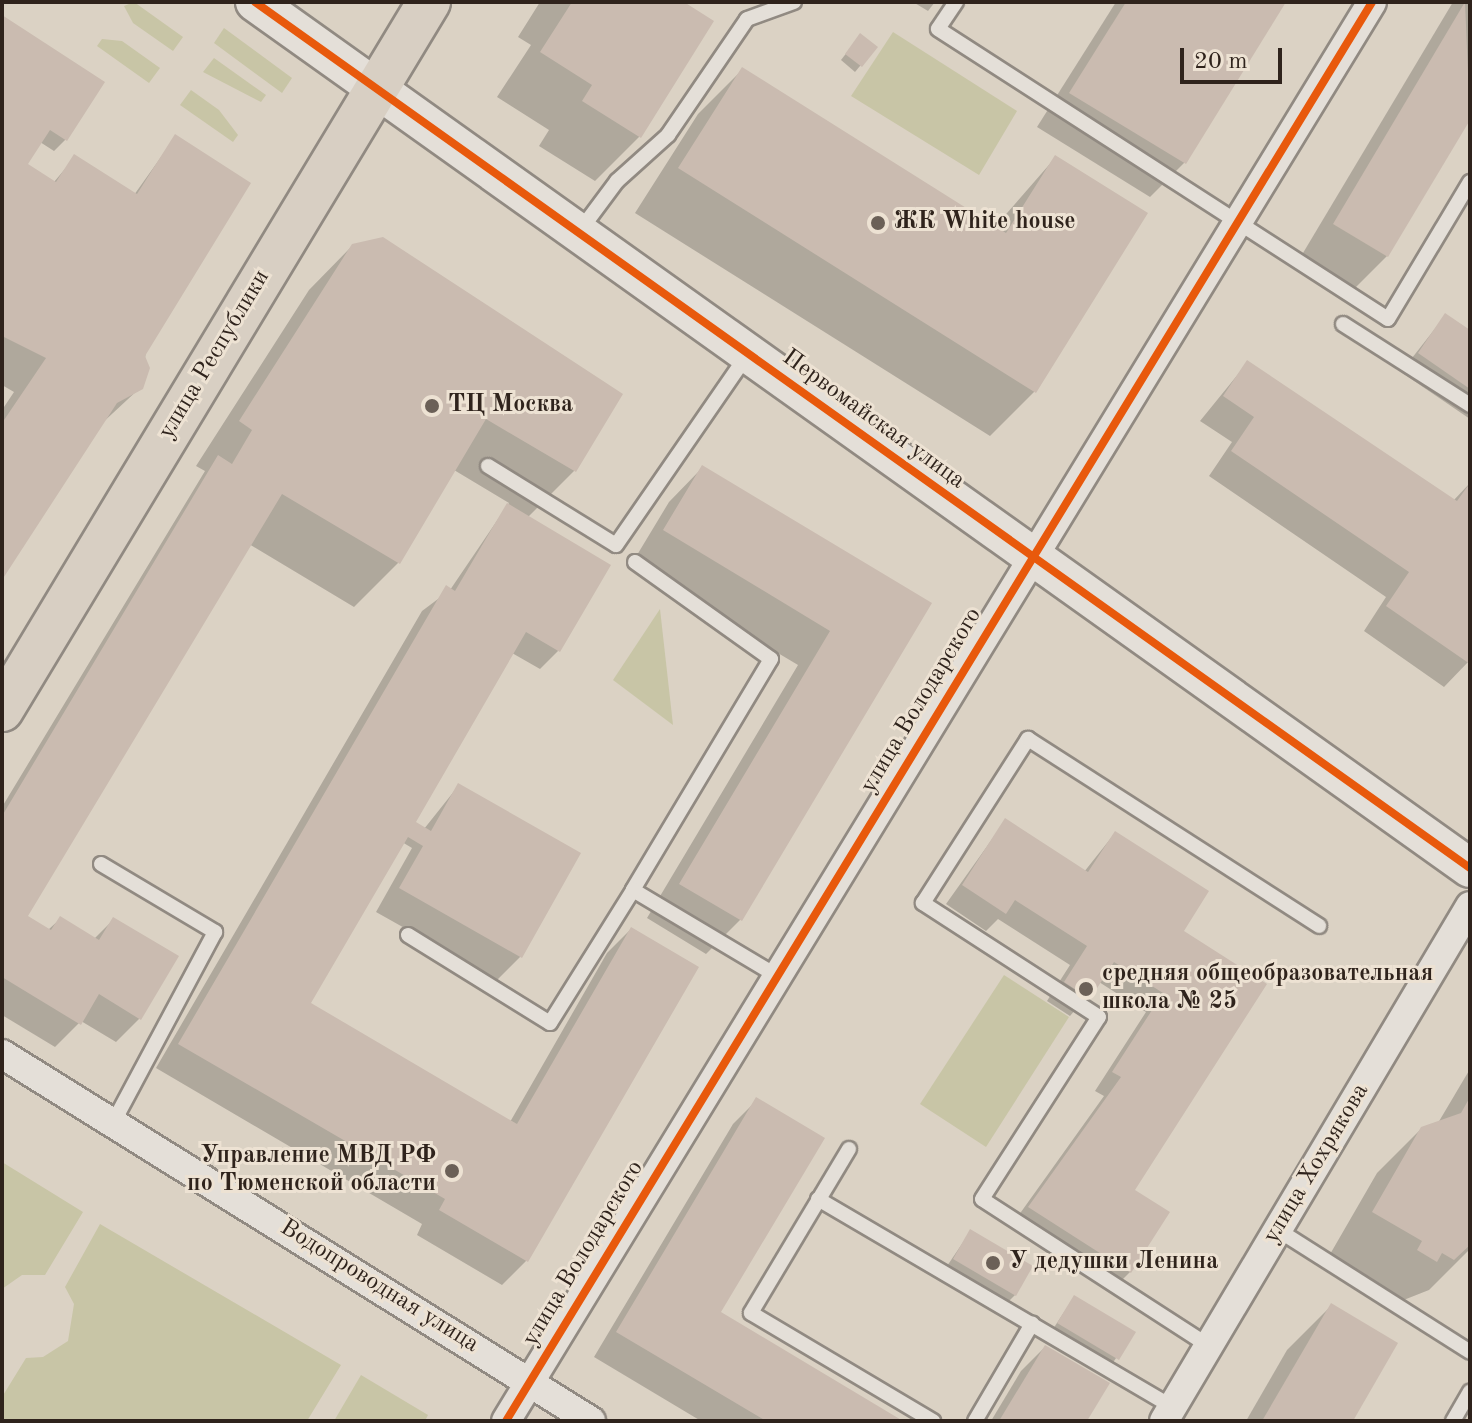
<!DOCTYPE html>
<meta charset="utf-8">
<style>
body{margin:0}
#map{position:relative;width:1472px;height:1423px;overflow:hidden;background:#dbd2c4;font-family:"Old Standard TT",serif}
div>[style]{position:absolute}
.green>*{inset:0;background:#c8c5a6}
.shadow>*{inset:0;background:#0003}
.building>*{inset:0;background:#cabbb0}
.roads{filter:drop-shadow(2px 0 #918a82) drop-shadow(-2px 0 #918a82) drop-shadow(0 2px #918a82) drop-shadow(0 -2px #918a82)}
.lane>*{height:14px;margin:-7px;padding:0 7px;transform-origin:7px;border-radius:7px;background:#e4dfd8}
.street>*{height:28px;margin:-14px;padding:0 14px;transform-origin:14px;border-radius:14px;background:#e4dfd8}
.secondary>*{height:38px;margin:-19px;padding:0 19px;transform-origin:19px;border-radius:19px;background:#e4dfd8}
.primary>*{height:42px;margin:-21px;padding:0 21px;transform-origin:21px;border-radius:21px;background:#d8cfc3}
.cycleway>*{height:8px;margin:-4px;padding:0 4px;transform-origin:4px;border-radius:4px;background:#e8590c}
.dots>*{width:22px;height:22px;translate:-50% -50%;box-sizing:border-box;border:4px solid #ede2d3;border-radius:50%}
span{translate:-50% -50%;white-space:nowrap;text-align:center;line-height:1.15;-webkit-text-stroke:6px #ede2d3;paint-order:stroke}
.poi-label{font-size:24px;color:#2f231c;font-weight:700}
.left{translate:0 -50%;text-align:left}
.right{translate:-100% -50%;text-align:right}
.street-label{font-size:24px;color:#2f231c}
.frame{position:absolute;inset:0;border:4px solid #2f231c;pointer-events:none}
.scale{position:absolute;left:1180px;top:48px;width:102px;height:36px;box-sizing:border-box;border:4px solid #2f231c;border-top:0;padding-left:10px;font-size:24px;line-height:28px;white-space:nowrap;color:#2f231c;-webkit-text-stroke:6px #ede2d3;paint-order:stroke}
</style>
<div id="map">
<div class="green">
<div style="clip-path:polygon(134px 2px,183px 37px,173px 51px,133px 23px,124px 6px)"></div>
<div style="clip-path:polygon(224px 28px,292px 78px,282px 93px,214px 43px)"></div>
<div style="clip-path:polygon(893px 32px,1017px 111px,979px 175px,851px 96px)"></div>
<div style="clip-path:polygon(102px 39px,122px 41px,160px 68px,149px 83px,97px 46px)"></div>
<div style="clip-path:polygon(214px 58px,266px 95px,261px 102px,203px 72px)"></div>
<div style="clip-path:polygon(191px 90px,219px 110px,238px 135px,233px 142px,180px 105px)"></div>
<div style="clip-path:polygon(660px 609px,673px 725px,613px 680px)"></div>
<div style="clip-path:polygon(1004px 975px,1069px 1017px,986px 1147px,920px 1104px)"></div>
<div style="clip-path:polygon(2px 1162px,83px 1212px,45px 1275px,22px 1275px,2px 1289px)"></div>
<div style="clip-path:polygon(100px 1224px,341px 1365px,307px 1421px,2px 1421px,2px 1397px,26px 1358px,43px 1357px,68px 1341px,74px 1304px,65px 1287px)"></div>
<div style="clip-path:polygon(361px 1375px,428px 1415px,425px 1421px,334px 1421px)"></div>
</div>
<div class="shadow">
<div style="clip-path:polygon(540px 2px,680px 2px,639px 137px,595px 181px,539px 146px,549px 130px,497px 97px,531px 45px,518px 37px)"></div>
<div style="clip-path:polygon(913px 2px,935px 2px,928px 11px)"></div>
<div style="clip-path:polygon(1116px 2px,1284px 2px,1184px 163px,1150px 197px,1037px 127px)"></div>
<div style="clip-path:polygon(1453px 2px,1470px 2px,1470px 116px,1387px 256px,1353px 290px,1300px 258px)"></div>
<div style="clip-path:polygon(2px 15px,66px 139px,54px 151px,40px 142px,26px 164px,54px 182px,75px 157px,134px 195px,176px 136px,141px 387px,99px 426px,2px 576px,2px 410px,14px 392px,2px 385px)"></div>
<div style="clip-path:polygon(855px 42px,875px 48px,855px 72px,841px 60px)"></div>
<div style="clip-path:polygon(742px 70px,994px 228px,1055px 158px,1034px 392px,990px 436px,635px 213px,698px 114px)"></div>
<div style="clip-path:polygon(353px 245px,620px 394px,574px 471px,527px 518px,558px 651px,540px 669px,512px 653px,409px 831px,424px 829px,459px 785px,521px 956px,497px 980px,376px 912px,412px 848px,402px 842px,308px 1004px,510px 1122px,607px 953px,631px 929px,526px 1261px,502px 1285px,417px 1235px,422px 1224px,156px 1068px,422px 611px,450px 590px,509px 503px,454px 470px,398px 563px,354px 607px,249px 544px,26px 917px,48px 930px,60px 919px,94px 939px,114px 919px,140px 1018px,116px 1042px,81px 1021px,55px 1047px,2px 1015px,2px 807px,205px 471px,196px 466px,309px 290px)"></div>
<div style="clip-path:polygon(1445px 316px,1470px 332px,1470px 419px,1401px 372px)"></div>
<div style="clip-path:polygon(1248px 362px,1453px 501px,1470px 483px,1470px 660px,1444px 687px,1364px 631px,1386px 597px,1209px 476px,1232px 442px,1200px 421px)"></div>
<div style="clip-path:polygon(702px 468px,929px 604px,740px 920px,706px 954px,647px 918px,798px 665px,631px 565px,669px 502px)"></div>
<div style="clip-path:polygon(1005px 821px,1084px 872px,1115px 833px,1182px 931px,1132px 1190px,1130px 1272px,1112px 1290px,1011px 1226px,1104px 1096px,1095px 1091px,1146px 1012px,1099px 982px,1070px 1016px,1047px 1001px,1070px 965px,998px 919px,986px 931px,946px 904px)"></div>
<div style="clip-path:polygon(1470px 1069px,1470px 1249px,1429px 1290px,1391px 1305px,1374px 1295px,1380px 1286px,1329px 1256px,1377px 1173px,1422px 1128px,1438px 1123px)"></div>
<div style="clip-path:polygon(757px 1100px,718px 1313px,899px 1421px,701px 1421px,594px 1357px,733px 1124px)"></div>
<div style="clip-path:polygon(970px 1232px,1015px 1295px,1003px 1307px,943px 1272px)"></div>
<div style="clip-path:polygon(1074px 1297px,1133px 1333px,1112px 1364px,1053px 1329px)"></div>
<div style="clip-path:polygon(1331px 1306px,1351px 1421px,1246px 1421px,1287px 1350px)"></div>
<div style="clip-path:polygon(1045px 1347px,1085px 1421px,991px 1421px,1021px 1371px)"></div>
</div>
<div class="building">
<div style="clip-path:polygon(572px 2px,684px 2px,714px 21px,641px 138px,582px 101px,592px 85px,540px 52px)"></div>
<div style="clip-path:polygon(1126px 2px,1286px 2px,1186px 164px,1069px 93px)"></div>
<div style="clip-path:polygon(1465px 2px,1470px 120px,1388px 257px,1333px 224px)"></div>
<div style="clip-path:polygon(2px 15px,105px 82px,67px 141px,50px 130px,28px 164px,56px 182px,74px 154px,137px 194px,175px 134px,251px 183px,145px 356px,150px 368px,143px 389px,117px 403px,2px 580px,2px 423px,46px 358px,2px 336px)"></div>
<div style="clip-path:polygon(860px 33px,878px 47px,862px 67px,845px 54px)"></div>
<div style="clip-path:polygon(742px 67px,1006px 233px,1055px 155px,1148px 213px,1036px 393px,678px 168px)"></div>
<div style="clip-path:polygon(383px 237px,623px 394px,576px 472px,486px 419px,400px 564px,282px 494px,28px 916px,51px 930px,60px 916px,99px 940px,113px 917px,179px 956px,141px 1020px,99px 994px,81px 1025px,2px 977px,2px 816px,218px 455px,232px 464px,252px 430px,239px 421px,352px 244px)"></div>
<div style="clip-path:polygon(1445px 313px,1470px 330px,1470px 389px,1418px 353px)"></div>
<div style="clip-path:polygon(1247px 360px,1457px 501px,1470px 483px,1470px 664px,1386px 606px,1409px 572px,1231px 451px,1254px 417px,1223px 396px)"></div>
<div style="clip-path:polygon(702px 465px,932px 603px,742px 921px,679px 884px,830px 631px,663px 530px)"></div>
<div style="clip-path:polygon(507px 503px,611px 565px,560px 652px,526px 632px,416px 822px,431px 831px,458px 783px,581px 853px,522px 958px,399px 888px,423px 846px,408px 837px,311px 1003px,517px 1124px,631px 927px,699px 967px,528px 1262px,439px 1210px,445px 1199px,178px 1044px,446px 585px,455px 591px)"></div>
<div style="clip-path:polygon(1005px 818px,1088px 872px,1115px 831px,1209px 891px,1184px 931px,1267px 984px,1135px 1190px,1170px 1212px,1131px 1273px,1028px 1207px,1121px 1077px,1112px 1072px,1163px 993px,1114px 962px,1090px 999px,1064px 982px,1087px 946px,1015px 900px,1006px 914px,962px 885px)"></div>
<div style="clip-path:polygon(756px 1097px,825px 1138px,721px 1312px,903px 1421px,766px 1421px,616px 1332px)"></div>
<div style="clip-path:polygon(1470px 1097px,1470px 1245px,1454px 1260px,1442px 1253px,1437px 1262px,1417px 1250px,1422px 1241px,1372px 1212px,1421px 1127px,1461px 1113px)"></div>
<div style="clip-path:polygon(970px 1229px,1033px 1266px,1016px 1296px,953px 1259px)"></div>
<div style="clip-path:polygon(1074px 1295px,1136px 1332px,1119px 1360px,1057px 1323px)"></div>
<div style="clip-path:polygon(1331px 1303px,1398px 1343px,1353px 1421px,1262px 1421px)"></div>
<div style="clip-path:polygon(1045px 1345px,1110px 1383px,1087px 1421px,999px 1421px)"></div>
</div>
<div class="roads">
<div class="lane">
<div style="left:956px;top:2px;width:32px;rotate:124deg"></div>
<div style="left:938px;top:29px;width:535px;rotate:32.8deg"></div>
<div style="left:1388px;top:319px;width:160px;rotate:-59.1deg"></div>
<div style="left:579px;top:232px;width:64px;rotate:-53.3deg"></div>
<div style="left:617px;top:181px;width:69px;rotate:-42deg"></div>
<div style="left:668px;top:135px;width:140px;rotate:-55.7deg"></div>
<div style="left:747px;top:19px;width:50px;rotate:-19.9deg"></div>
<div style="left:1343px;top:324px;width:151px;rotate:32.5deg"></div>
<div style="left:488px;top:466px;width:150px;rotate:31.7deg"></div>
<div style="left:616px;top:545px;width:231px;rotate:-55.4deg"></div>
<div style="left:635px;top:562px;width:167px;rotate:35.5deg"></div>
<div style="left:771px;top:659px;width:269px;rotate:120.9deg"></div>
<div style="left:633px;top:890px;width:168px;rotate:30.8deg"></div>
<div style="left:101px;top:864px;width:133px;rotate:30.8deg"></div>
<div style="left:215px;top:932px;width:217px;rotate:118.1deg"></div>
<div style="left:408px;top:935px;width:167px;rotate:31.8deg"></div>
<div style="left:550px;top:1023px;width:157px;rotate:-58deg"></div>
<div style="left:849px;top:1149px;width:191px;rotate:120.9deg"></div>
<div style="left:751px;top:1313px;width:212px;rotate:30.7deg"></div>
<div style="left:818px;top:1199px;width:411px;rotate:30.4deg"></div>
<div style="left:1278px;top:1230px;width:227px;rotate:32.4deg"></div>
<div style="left:1209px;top:1346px;width:270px;rotate:-147.1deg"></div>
<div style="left:982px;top:1199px;width:216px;rotate:-57.3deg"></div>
<div style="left:1099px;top:1017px;width:210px;rotate:-147.1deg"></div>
<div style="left:923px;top:903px;width:195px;rotate:-57.4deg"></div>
<div style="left:1028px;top:739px;width:346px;rotate:32.7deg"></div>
<div style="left:975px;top:1421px;width:113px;rotate:-59.6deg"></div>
<div style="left:1453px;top:1421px;width:34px;rotate:-60deg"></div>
</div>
<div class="street">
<div style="left:2px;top:1054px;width:694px;rotate:31.93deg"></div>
<div style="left:506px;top:1421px;width:1662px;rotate:-58.6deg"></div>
<div style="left:1164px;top:1421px;width:599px;rotate:-59.28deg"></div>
</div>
<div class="secondary">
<div style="left:255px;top:2px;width:1492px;rotate:35.48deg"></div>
</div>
<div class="primary">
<div style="left:2px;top:710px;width:827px;rotate:-58.91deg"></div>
</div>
</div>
<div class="cycleway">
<div style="left:255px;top:2px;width:1492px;rotate:35.48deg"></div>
<div style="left:506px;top:1421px;width:1662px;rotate:-58.6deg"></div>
</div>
<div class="dots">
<div style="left:878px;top:223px;background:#6b6057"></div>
<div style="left:432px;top:406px;background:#6b6057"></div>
<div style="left:1086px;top:989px;background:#6b6057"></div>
<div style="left:452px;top:1171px;background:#6b6057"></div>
<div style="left:993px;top:1263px;background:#6b6057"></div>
</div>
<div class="poi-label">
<span class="left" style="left:894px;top:223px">ЖК White house</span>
<span class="left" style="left:448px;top:406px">ТЦ Москва</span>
<span class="left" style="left:1102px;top:989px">средняя общеобразовательная<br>школа № 25</span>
<span class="right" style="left:436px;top:1171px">Управление МВД РФ<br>по Тюменской области</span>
<span class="left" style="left:1009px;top:1263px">У дедушки Ленина</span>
</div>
<div class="street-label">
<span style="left:215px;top:355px;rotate:-59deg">улица Республики</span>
<span style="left:873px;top:420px;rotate:36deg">Первомайская улица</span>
<span style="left:922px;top:701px;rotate:-59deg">улица Володарского</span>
<span style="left:1317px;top:1164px;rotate:-59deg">улица Хохрякова</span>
<span style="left:584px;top:1254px;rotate:-59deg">улица Володарского</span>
<span style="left:379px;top:1287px;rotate:32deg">Водопроводная улица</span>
</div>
<div class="frame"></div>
<div class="scale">20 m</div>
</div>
